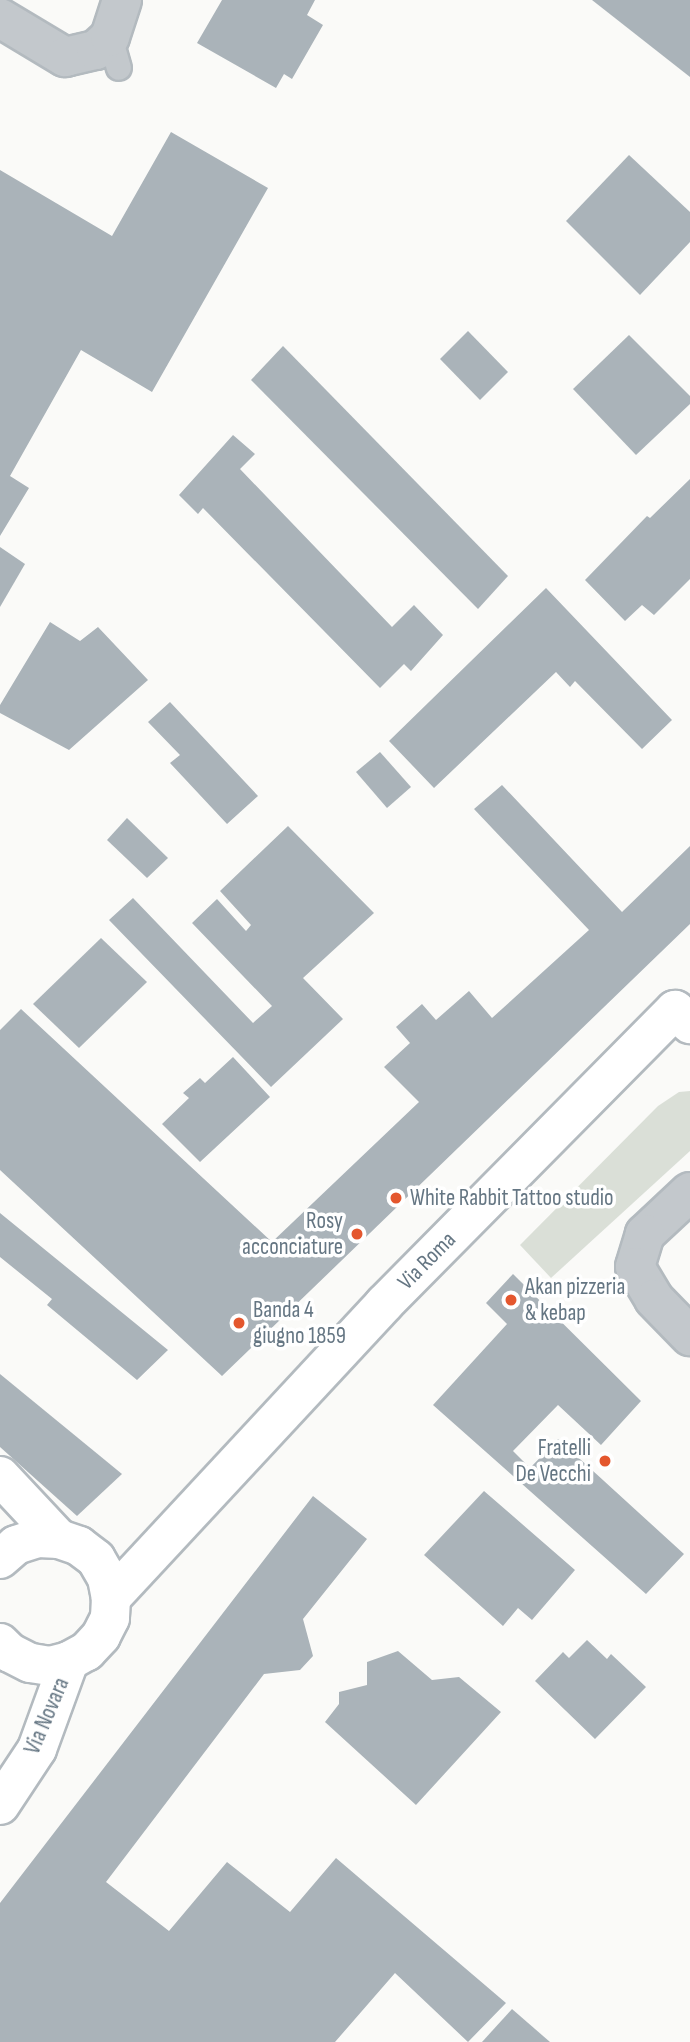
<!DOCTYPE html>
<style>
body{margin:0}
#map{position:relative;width:690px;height:2042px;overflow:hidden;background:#fafaf8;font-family:"Sofia Sans Condensed",sans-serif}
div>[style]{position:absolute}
.green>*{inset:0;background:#dadfd7}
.building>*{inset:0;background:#aab3b9}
.roads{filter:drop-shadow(2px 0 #b3babf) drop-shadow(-2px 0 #b3babf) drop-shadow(0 2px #b3babf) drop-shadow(0 -2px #b3babf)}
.lane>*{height:24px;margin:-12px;padding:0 12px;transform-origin:12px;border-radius:12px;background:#c3c8cc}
.street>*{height:38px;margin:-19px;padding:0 19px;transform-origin:19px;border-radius:19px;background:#c3c8cc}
.secondary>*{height:38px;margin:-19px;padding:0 19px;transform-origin:19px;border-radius:19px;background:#fff}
.dots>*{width:19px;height:19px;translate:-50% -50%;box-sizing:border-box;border:4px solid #fff;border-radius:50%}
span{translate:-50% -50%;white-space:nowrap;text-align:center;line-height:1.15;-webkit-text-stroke:7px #fff;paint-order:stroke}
.poi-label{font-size:23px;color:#657683}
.left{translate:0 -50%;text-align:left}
.right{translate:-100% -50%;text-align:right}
.street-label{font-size:23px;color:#657683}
</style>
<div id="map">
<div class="green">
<div style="clip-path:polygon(690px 1091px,690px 1151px,551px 1278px,520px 1245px,658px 1106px,679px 1092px)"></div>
</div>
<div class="building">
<div style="clip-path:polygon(222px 0,315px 0,307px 15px,323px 25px,292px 79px,284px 74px,276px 88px,197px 43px)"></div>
<div style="clip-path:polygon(592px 0,690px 0,690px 77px)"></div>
<div style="clip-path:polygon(171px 132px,268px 188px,152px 392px,81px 350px,10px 476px,29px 488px,0 536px,0 170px,112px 236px)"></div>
<div style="clip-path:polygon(629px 155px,690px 212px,690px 242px,640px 295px,566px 221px)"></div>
<div style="clip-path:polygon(468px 331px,508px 372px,480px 400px,440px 359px)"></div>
<div style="clip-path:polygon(629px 335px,690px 396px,690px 404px,636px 455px,573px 389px)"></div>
<div style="clip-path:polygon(283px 346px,508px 576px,478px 609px,251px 380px)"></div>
<div style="clip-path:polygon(233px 435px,255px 454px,240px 469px,392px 627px,414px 605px,443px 635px,411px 671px,404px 664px,380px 688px,203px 508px,198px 514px,179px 495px)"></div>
<div style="clip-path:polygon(690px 479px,690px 579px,654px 615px,642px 605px,625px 621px,585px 580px,647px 516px,650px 518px)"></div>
<div style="clip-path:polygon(0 547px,25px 564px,0 607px)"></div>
<div style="clip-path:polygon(546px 588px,672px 720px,642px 749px,575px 681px,570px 687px,556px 672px,434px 788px,389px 741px)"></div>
<div style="clip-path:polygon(50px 622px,80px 641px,98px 627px,148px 680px,69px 750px,0 713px,0 705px)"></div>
<div style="clip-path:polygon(170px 702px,258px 796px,227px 824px,170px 763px,180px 755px,148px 722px)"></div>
<div style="clip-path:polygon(380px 752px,411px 787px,387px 808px,356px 772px)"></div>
<div style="clip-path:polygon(502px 785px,622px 912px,690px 846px,690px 924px,222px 1376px,0 1170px,0 1030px,21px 1009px,272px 1242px,419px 1102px,384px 1067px,410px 1043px,396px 1027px,422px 1004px,436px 1020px,469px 991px,492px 1018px,589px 930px,474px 809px)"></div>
<div style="clip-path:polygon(127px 818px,168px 858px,147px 878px,107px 840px)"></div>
<div style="clip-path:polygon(288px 826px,374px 913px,303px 978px,343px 1019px,271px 1087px,109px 920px,133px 898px,253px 1023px,272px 1006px,192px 923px,217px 899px,246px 931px,251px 925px,220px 891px)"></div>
<div style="clip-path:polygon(101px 938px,147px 982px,79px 1048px,33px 1004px)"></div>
<div style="clip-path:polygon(233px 1057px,270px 1097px,200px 1162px,162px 1124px,189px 1098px,183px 1093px,200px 1078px,205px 1083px)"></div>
<div style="clip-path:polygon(0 1213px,168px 1350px,137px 1380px,47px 1305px,52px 1299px,0 1257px)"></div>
<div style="clip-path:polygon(513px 1274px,641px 1401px,601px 1445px,558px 1405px,513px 1451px,530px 1468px,558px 1439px,684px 1554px,646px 1594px,433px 1405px,507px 1324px,486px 1303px)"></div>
<div style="clip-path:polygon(0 1374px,122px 1474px,77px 1516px,0 1447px)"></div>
<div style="clip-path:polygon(484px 1491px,575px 1570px,532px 1620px,518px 1608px,503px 1626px,424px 1555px)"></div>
<div style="clip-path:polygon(313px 1496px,367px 1539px,303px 1619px,313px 1656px,300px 1670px,264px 1674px,106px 1882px,169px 1931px,227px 1862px,290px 1912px,336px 1858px,506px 2003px,468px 2042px,395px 1973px,335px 2042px,0 2042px,0 1903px)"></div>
<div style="clip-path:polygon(587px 1640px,607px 1659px,611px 1654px,646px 1687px,595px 1739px,535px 1681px,563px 1652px,569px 1658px)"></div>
<div style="clip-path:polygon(398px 1651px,432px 1680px,459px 1677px,501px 1712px,416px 1805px,325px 1722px,339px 1704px,339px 1692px,367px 1685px,367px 1662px)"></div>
<div style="clip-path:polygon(512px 2009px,550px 2042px,482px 2042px)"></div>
</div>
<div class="roads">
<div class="lane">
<div style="left:110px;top:37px;width:32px;rotate:74deg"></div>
</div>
<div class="street">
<div style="left:0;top:18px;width:76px;rotate:31deg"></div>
<div style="left:65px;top:57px;width:32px;rotate:-13deg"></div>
<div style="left:96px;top:50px;width:19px;rotate:-43deg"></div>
<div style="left:110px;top:37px;width:39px;rotate:-72deg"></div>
<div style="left:690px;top:1192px;width:62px;rotate:137deg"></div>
<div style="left:645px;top:1234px;width:34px;rotate:107deg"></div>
<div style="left:635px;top:1267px;width:37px;rotate:59deg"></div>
<div style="left:654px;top:1299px;width:52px;rotate:45.8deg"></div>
</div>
<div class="secondary">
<div style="left:0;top:1476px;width:86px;rotate:46.9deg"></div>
<div style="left:0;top:1559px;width:21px;rotate:-41deg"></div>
<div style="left:16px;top:1545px;width:23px;rotate:-18deg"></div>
<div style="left:38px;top:1538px;width:21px;rotate:3deg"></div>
<div style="left:59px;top:1539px;width:21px;rotate:19deg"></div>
<div style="left:79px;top:1546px;width:21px;rotate:37deg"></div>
<div style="left:96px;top:1559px;width:22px;rotate:60deg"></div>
<div style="left:107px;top:1578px;width:20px;rotate:79deg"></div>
<div style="left:111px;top:1598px;width:20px;rotate:93deg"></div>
<div style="left:110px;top:1618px;width:20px;rotate:117deg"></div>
<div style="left:101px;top:1636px;width:21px;rotate:133deg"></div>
<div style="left:87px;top:1651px;width:21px;rotate:151deg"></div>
<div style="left:69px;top:1661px;width:20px;rotate:165deg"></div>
<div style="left:50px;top:1666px;width:20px;rotate:-171deg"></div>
<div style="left:30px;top:1663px;width:22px;rotate:-153deg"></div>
<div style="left:10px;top:1653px;width:14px;rotate:-135deg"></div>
<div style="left:111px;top:1598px;width:401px;rotate:-47.1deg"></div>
<div style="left:384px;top:1304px;width:414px;rotate:-45.3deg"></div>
<div style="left:675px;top:1010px;width:21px;rotate:43deg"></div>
<div style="left:0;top:1805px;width:67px;rotate:-56.5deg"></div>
<div style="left:37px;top:1749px;width:94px;rotate:-70deg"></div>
</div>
</div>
<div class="dots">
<div style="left:396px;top:1198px;background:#e4572e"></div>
<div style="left:357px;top:1234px;background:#e4572e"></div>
<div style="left:511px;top:1300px;background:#e4572e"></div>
<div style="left:239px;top:1323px;background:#e4572e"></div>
<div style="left:605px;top:1461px;background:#e4572e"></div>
</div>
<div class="poi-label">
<span class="left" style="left:410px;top:1198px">White Rabbit Tattoo studio</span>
<span class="right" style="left:343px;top:1234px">Rosy<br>acconciature</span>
<span class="left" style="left:525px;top:1300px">Akan pizzeria<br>&amp; kebap</span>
<span class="left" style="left:253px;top:1323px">Banda 4<br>giugno 1859</span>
<span class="right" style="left:591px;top:1461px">Fratelli<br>De Vecchi</span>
</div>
<div class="street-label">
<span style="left:427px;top:1261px;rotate:-45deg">Via Roma</span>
<span style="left:47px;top:1716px;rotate:-67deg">Via Novara</span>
</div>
</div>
